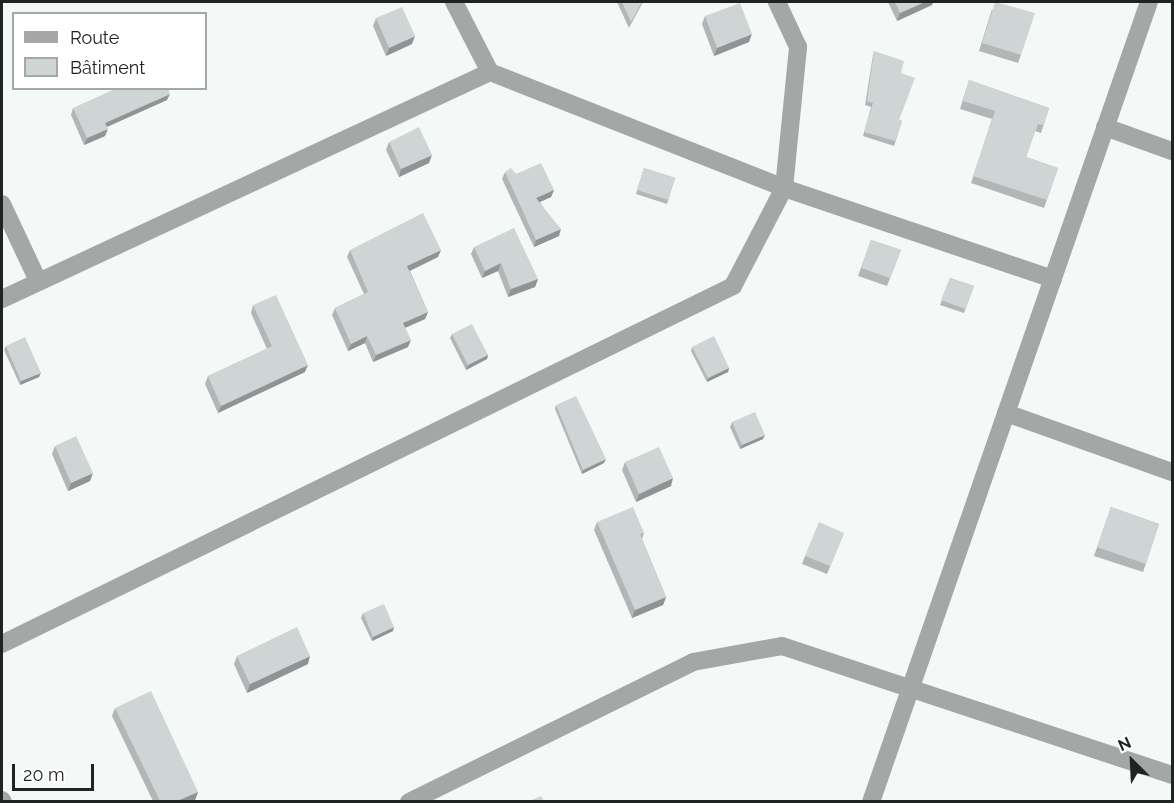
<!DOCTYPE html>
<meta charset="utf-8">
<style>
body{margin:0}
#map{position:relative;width:1174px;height:803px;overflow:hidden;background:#f4f9f8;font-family:Raleway,sans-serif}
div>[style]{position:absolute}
.street>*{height:18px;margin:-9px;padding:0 9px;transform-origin:9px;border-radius:9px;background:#a5a7a6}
.wall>*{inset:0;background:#b2b6b7}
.shaded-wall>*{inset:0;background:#919495}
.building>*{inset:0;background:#cfd4d5}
span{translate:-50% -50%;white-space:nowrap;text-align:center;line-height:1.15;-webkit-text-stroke:5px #fff;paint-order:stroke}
.frame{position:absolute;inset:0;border:3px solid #212322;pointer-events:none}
.legend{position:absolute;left:12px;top:12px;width:195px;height:78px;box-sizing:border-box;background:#fff;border:2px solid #a6a7a7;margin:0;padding:8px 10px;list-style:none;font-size:18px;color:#212322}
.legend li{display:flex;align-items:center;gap:12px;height:30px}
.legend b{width:30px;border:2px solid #a6a7a7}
.north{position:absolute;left:1102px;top:731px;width:60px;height:60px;-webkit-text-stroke:4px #fff;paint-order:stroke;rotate:336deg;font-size:16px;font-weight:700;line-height:24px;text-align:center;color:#212322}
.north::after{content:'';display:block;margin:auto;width:21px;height:27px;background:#212322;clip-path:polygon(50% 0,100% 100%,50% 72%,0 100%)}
.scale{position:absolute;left:12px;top:764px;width:82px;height:27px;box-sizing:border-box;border:3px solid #212322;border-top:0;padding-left:8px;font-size:18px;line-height:21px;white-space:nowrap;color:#212322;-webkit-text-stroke:4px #fff;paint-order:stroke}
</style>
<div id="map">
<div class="street">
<div style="left:454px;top:2px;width:79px;rotate:62.8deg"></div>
<div style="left:1105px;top:127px;width:71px;rotate:19.7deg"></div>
<div style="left:2px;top:204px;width:85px;rotate:64.9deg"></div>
<div style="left:2px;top:299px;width:538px;rotate:-24.95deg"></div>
<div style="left:490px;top:72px;width:316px;rotate:21.5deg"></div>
<div style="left:784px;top:188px;width:284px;rotate:18.7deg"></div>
<div style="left:1006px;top:413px;width:176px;rotate:19.6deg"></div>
<div style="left:2px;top:644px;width:814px;rotate:-26.09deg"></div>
<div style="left:733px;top:286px;width:110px;rotate:-62.5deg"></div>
<div style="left:784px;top:188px;width:142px;rotate:-84.3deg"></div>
<div style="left:798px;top:47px;width:50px;rotate:-115deg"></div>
<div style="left:2px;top:800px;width:2px;rotate:63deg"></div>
<div style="left:409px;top:802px;width:317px;rotate:-26.2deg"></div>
<div style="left:693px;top:662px;width:90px;rotate:-10.2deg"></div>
<div style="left:782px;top:646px;width:411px;rotate:18.3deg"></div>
<div style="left:871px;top:802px;width:847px;rotate:-70.84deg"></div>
</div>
<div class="wall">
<div style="clip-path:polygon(617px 2px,643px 2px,629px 28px)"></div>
<div style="clip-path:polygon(888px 2px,933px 2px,932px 5px,897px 21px)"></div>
<div style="clip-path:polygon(992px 9px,1021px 55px,1018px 63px,979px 51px)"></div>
<div style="clip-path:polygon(705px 16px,749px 42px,714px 56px,702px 24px)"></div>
<div style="clip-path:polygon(376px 18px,412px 44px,386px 56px,373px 26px)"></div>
<div style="clip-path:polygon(874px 51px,901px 73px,899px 120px,902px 121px,894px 146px,863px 136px,871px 107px,865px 105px,873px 55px)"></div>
<div style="clip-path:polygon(969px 80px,1049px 108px,1041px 133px,1035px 131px,1026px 157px,1058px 168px,1044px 208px,971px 183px,992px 119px,960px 109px)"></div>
<div style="clip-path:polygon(167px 100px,107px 127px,105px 136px,84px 145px,71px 115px,73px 108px)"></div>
<div style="clip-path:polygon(389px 142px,429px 163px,399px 177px,386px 150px)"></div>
<div style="clip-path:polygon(644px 168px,675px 178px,667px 204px,636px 194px)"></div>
<div style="clip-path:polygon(505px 172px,516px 174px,554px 190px,551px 197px,540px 202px,559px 236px,534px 247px,502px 179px)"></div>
<div style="clip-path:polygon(871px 240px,901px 250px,887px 286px,858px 276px)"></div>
<div style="clip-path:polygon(474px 247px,538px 279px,535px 287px,508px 297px,498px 271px,482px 278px,471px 254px)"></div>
<div style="clip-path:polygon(350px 250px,438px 257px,410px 271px,428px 312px,425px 319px,405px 328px,408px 347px,373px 362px,365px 343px,348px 351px,332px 315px,335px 308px,364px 294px,347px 257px)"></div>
<div style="clip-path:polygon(950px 278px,974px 286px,964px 313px,940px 305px)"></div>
<div style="clip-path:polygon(253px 305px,305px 372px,218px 413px,205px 384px,208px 376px,267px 349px,251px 313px)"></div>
<div style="clip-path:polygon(452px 334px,488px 355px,487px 359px,466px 370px,450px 338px)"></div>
<div style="clip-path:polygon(6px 346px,39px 377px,20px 385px,4px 350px)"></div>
<div style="clip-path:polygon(692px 347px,729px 368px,728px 372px,707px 382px,691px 351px)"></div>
<div style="clip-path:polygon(556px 405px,604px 463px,582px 474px,555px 409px)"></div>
<div style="clip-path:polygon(732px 422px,763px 439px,740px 449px,730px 427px)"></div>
<div style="clip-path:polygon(55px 446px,90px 481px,68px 491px,52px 454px)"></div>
<div style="clip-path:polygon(625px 462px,671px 486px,636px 502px,622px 470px)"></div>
<div style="clip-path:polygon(1111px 507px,1159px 524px,1143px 572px,1094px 556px)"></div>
<div style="clip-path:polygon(597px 522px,644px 533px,642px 539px,666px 597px,663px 605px,632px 618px,594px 530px)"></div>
<div style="clip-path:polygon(844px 533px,827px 574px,802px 564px,805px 556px)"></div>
<div style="clip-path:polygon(363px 613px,393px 631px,372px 641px,361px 618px)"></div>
<div style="clip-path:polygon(237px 656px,308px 664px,247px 693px,234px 664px)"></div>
<div style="clip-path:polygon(115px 708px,198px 792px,195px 800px,192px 801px,153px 801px,112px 716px)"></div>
</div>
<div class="shaded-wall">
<div style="clip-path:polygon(925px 2px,933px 2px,932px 5px,897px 21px,900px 13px)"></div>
<div style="clip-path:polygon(752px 34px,749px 42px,714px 56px,717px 48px)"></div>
<div style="clip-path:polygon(415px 36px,412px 44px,386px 56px,389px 48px)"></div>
<div style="clip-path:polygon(170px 94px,167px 100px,102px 129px,105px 123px)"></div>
<div style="clip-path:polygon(108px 129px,105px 136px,84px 145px,87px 138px)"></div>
<div style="clip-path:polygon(432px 155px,429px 163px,399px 177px,401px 169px)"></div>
<div style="clip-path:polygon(554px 190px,551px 197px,533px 205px,536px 198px)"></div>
<div style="clip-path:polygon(561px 229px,559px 236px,534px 247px,536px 240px)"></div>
<div style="clip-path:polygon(441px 250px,438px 257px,405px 273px,407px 266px)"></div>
<div style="clip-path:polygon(501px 263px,498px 271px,482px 278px,485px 271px)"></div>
<div style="clip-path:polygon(538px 279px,535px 287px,508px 297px,511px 289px)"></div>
<div style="clip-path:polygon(428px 312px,425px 319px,400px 330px,403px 323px)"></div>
<div style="clip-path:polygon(367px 336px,365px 343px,348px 351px,351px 344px)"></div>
<div style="clip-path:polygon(411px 340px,408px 347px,373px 362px,376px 355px)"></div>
<div style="clip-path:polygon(488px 355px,487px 359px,466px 370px,468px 365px)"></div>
<div style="clip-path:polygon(308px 365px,305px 372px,218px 413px,221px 406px)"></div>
<div style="clip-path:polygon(729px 368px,728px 372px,707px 382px,708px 378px)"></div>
<div style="clip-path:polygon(41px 373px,39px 377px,20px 385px,21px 381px)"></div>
<div style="clip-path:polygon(765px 435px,763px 439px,740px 449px,742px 445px)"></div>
<div style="clip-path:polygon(606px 459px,604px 463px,582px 474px,583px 470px)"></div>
<div style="clip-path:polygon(93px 473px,90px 481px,68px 491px,71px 483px)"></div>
<div style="clip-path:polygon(673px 478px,671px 486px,636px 502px,639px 494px)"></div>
<div style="clip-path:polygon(666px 597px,663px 605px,632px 618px,635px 610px)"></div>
<div style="clip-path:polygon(394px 627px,393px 631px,372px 641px,373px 637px)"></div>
<div style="clip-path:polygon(310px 656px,308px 664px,247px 693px,250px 684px)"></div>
<div style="clip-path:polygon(198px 792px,195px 800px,192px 801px,177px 801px)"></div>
</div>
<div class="building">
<div style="clip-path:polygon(622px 2px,642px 2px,631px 22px)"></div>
<div style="clip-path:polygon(895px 2px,925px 2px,900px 13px)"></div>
<div style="clip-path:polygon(995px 2px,1035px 13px,1021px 55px,982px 43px)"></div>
<div style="clip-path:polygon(740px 3px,752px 34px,717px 48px,705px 16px)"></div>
<div style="clip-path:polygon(402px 7px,415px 36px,389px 48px,376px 18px)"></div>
<div style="clip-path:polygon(874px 51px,904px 61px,901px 73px,915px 78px,899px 120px,902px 121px,895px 141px,864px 132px,873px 103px,867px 101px)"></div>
<div style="clip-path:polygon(969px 80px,1049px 108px,1044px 125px,1038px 124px,1026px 157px,1058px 168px,1047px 200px,973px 176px,995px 111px,963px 101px)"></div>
<div style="clip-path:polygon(117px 88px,168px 88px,170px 94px,105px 123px,108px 129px,87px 138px,73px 108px)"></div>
<div style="clip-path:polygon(419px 127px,432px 155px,401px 169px,389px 142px)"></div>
<div style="clip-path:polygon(541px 163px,554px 190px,536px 198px,561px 229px,536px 240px,505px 172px,511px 168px,516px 174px)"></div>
<div style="clip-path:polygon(644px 168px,675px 178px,668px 200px,637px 190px)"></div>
<div style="clip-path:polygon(423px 213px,441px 250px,407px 266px,428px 312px,403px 323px,411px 340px,376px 355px,367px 336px,351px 344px,335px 308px,368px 292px,350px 250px)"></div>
<div style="clip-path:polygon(514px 228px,538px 279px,511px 289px,501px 263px,485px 271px,474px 247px)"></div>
<div style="clip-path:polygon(871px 240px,901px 250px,890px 278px,861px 268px)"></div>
<div style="clip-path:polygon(950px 278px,974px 286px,965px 309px,941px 300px)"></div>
<div style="clip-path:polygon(276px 295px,308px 365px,221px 406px,208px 376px,272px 346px,253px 305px)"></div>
<div style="clip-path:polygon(472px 324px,488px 355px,468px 365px,452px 334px)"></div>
<div style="clip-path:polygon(714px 336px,729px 368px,708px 378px,692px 347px)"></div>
<div style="clip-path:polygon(25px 337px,41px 373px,21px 381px,6px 346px)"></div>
<div style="clip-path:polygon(576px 396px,606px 459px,583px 470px,556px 405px)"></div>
<div style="clip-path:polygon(755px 412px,765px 435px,742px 445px,732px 422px)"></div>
<div style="clip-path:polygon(76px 436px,93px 473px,71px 483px,55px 446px)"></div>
<div style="clip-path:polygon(659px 447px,673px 478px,639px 494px,625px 462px)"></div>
<div style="clip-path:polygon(633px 507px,644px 533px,640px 534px,666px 597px,635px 610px,597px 522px)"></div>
<div style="clip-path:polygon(1111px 507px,1159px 524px,1146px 564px,1097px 547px)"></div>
<div style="clip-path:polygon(819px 522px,844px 533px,830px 566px,805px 556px)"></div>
<div style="clip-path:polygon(384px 604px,394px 627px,373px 637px,363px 613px)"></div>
<div style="clip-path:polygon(297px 627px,310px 656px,250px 684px,237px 656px)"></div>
<div style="clip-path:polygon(151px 691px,198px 792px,177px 801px,160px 801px,115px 708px)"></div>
<div style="clip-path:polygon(541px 796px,544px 801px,529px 801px)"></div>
</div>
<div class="frame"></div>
<ul class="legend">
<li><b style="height:8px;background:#a5a7a6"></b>Route</li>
<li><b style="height:16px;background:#cfd4d5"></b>Bâtiment</li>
</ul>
<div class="north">N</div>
<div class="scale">20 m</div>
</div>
